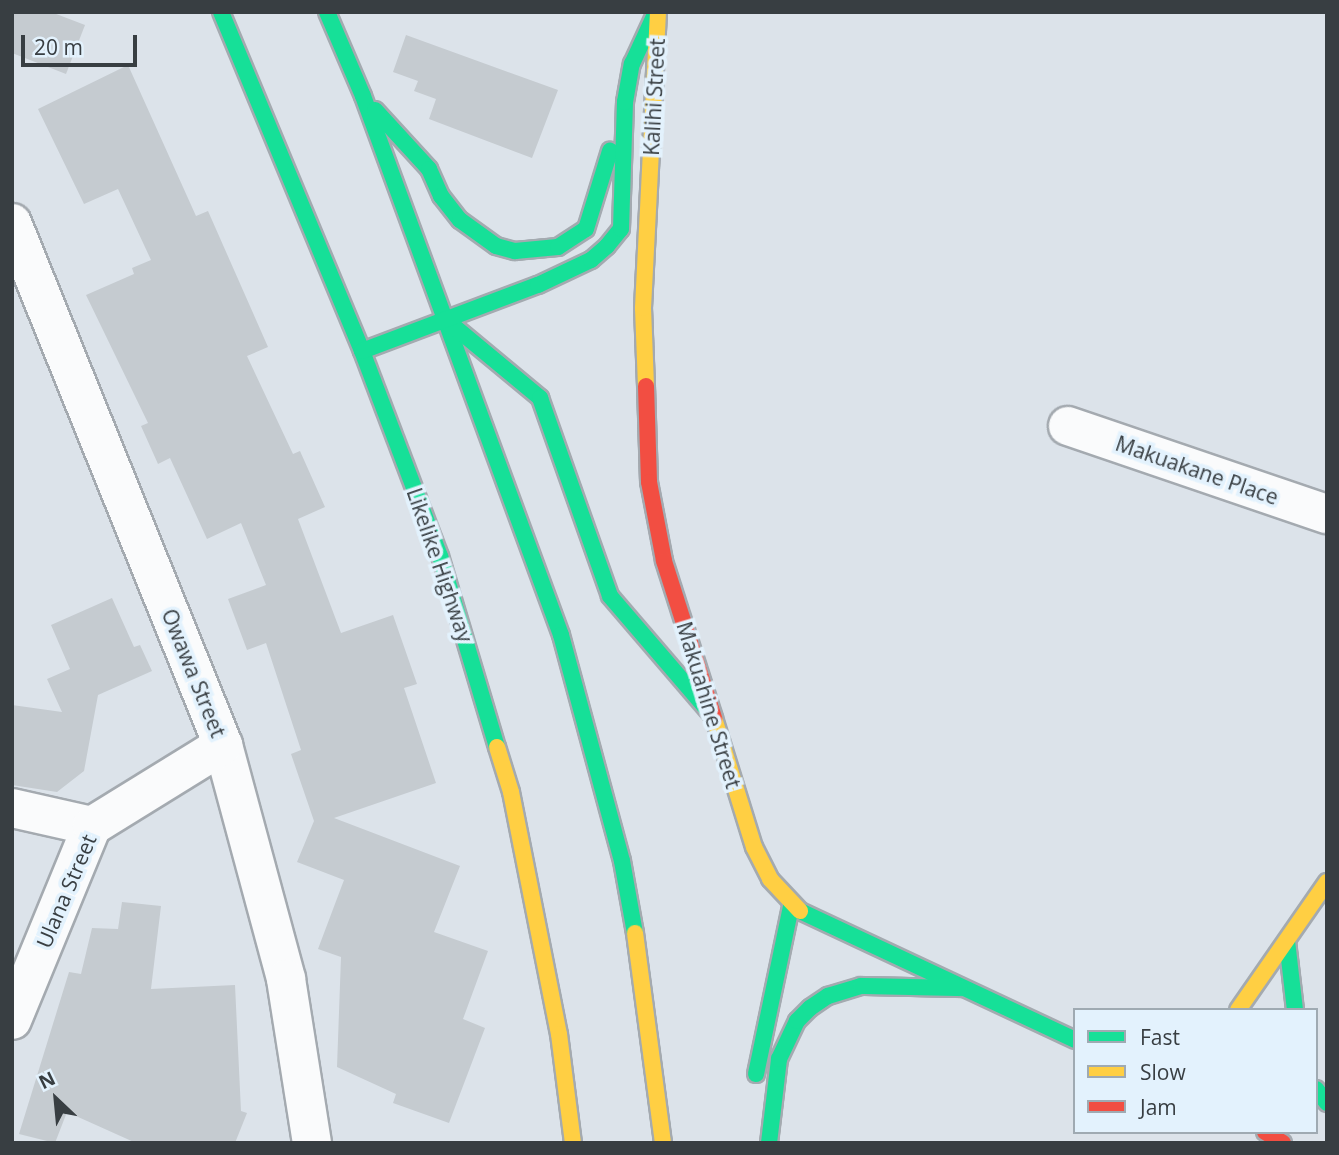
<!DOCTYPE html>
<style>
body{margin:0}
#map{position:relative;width:1339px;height:1155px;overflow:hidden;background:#dce3ea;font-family:"Open Sans",sans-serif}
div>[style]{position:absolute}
.building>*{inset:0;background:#c5cbd0}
.roads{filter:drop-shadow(2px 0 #a4aab0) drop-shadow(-2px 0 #a4aab0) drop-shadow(0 2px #a4aab0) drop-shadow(0 -2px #a4aab0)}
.street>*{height:38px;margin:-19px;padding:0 19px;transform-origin:19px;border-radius:19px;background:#fafbfc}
.fast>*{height:16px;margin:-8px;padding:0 8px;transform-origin:8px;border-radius:8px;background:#16e098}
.slow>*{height:16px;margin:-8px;padding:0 8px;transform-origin:8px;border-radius:8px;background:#ffcf43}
.jam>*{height:16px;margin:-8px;padding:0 8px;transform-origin:8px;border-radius:8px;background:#f24e42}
span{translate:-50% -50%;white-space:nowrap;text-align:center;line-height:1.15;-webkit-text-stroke:7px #e3f2fd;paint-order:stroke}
.street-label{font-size:21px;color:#383e42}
.frame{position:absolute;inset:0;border:14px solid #383e42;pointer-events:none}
.legend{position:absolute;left:1073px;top:1008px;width:245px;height:126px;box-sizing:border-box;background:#e3f2fd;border:2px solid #9faab2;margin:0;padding:9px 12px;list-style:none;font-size:21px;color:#383e42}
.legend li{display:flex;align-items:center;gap:14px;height:35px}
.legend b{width:35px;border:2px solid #9faab2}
.north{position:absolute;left:21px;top:1064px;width:70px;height:70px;-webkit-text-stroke:5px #e3f2fd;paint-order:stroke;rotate:334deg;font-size:19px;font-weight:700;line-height:28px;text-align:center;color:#383e42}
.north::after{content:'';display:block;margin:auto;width:24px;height:32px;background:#383e42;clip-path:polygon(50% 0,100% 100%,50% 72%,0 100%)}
.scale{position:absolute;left:21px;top:35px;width:116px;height:32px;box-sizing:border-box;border:4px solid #383e42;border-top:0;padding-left:9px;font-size:21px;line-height:24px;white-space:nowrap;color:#383e42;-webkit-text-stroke:5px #e3f2fd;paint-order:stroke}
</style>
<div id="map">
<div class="building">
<div style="clip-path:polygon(12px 12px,51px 12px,85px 25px,66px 74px,12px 53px)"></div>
<div style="clip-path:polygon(406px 35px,558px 90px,532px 158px,429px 119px,436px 99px,414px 91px,418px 81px,393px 72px)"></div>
<div style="clip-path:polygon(128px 65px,196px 216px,208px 211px,268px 347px,247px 356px,293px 454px,300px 451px,325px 507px,298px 519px,341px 633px,393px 615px,417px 684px,404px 688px,436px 783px,334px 818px,460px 866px,434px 932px,488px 951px,463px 1019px,485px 1028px,449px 1123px,393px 1103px,396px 1094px,337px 1067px,341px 957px,318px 949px,344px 880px,297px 862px,314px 821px,291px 754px,301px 750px,266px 643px,247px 650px,228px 599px,266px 585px,241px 523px,207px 539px,170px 458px,158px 464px,141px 426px,148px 423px,86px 295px,134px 274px,132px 268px,151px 260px,118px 189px,84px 204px,38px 109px)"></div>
<div style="clip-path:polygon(112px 598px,134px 647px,140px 645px,152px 671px,98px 695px,84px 771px,57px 792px,12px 785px,12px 705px,62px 712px,47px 679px,70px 669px,51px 625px)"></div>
<div style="clip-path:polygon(122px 902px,161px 906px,151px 989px,235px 985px,241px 1111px,247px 1113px,235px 1143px,136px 1143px,67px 1112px,55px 1143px,19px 1134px,69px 972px,81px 974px,92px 928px,118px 929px)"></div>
</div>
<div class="roads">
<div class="street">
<div style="left:12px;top:223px;width:563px;rotate:67.99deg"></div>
<div style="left:223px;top:745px;width:242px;rotate:74.9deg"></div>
<div style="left:286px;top:979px;width:166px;rotate:81deg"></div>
<div style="left:1068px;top:426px;width:274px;rotate:18.8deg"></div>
<div style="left:12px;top:808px;width:82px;rotate:12.7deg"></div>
<div style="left:12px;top:1020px;width:210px;rotate:-67.6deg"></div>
<div style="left:92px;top:826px;width:154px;rotate:-31.7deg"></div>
</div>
<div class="fast">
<div style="left:221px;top:12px;width:367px;rotate:67.4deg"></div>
<div style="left:362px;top:351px;width:219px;rotate:69.2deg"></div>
<div style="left:440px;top:556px;width:199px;rotate:73.4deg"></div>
<div style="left:327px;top:12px;width:91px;rotate:66.8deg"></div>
<div style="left:363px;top:96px;width:574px;rotate:69.83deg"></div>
<div style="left:561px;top:635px;width:234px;rotate:74.9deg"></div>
<div style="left:622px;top:861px;width:73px;rotate:79.8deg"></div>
<div style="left:375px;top:110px;width:80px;rotate:47.5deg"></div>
<div style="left:429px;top:169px;width:30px;rotate:66deg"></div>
<div style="left:441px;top:196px;width:31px;rotate:52deg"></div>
<div style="left:460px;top:220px;width:44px;rotate:35.8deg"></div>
<div style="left:496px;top:246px;width:20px;rotate:15deg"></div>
<div style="left:515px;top:251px;width:43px;rotate:-5.3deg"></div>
<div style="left:558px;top:247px;width:33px;rotate:-33deg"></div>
<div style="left:586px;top:229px;width:82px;rotate:-72.9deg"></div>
<div style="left:445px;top:319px;width:124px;rotate:39.7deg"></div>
<div style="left:540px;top:398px;width:210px;rotate:70.5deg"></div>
<div style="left:610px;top:596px;width:157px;rotate:49.4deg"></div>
<div style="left:362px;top:351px;width:188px;rotate:-20.6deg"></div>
<div style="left:538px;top:285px;width:59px;rotate:-25.3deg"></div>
<div style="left:591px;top:260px;width:21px;rotate:-41deg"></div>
<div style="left:607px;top:246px;width:22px;rotate:-51deg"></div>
<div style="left:621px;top:229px;width:127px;rotate:-88.2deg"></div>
<div style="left:625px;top:102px;width:39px;rotate:-80deg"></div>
<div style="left:632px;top:64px;width:57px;rotate:-65.2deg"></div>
<div style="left:800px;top:911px;width:304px;rotate:25.1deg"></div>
<div style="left:1287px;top:941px;width:69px;rotate:83.4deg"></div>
<div style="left:756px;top:1074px;width:172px;rotate:-78.2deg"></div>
<div style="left:1316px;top:1089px;width:18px;rotate:52deg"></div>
<div style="left:769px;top:1143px;width:85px;rotate:-83.2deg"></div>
<div style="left:779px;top:1059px;width:42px;rotate:-64.7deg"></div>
<div style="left:797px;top:1021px;width:18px;rotate:-45deg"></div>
<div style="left:810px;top:1008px;width:22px;rotate:-34deg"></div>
<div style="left:828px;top:996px;width:34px;rotate:-17deg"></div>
<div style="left:861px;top:986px;width:99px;rotate:1.2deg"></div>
</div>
<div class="slow">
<div style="left:646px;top:386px;width:78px;rotate:-92.2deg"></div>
<div style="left:643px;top:308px;width:296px;rotate:-87.1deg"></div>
<div style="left:714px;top:718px;width:135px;rotate:72.8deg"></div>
<div style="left:754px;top:847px;width:36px;rotate:63deg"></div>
<div style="left:770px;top:879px;width:44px;rotate:46.8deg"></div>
<div style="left:497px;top:747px;width:47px;rotate:72.7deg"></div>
<div style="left:511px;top:792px;width:247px;rotate:78.8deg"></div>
<div style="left:559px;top:1034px;width:110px;rotate:82.7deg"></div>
<div style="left:635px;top:933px;width:212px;rotate:82.4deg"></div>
<div style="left:1238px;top:1010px;width:156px;rotate:-55.2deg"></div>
</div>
<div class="jam">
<div style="left:646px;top:386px;width:96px;rotate:88.2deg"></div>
<div style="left:649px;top:482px;width:80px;rotate:79.2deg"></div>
<div style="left:664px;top:561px;width:165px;rotate:72.3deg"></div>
<div style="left:1265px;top:1132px;width:21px;rotate:31deg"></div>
</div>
</div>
<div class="street-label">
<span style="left:654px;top:97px;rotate:-87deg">Kalihi Street</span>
<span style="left:1197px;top:470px;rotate:19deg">Makuakane Place</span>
<span style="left:440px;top:565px;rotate:71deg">Likelike Highway</span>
<span style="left:194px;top:673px;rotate:68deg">Owawa Street</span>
<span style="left:709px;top:705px;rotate:73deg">Makuahine Street</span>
<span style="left:66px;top:891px;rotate:-67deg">Ulana Street</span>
</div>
<div class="frame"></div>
<ul class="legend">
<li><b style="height:9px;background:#16e098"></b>Fast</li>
<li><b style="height:9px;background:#ffcf43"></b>Slow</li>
<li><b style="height:9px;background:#f24e42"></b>Jam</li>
</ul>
<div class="north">N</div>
<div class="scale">20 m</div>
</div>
